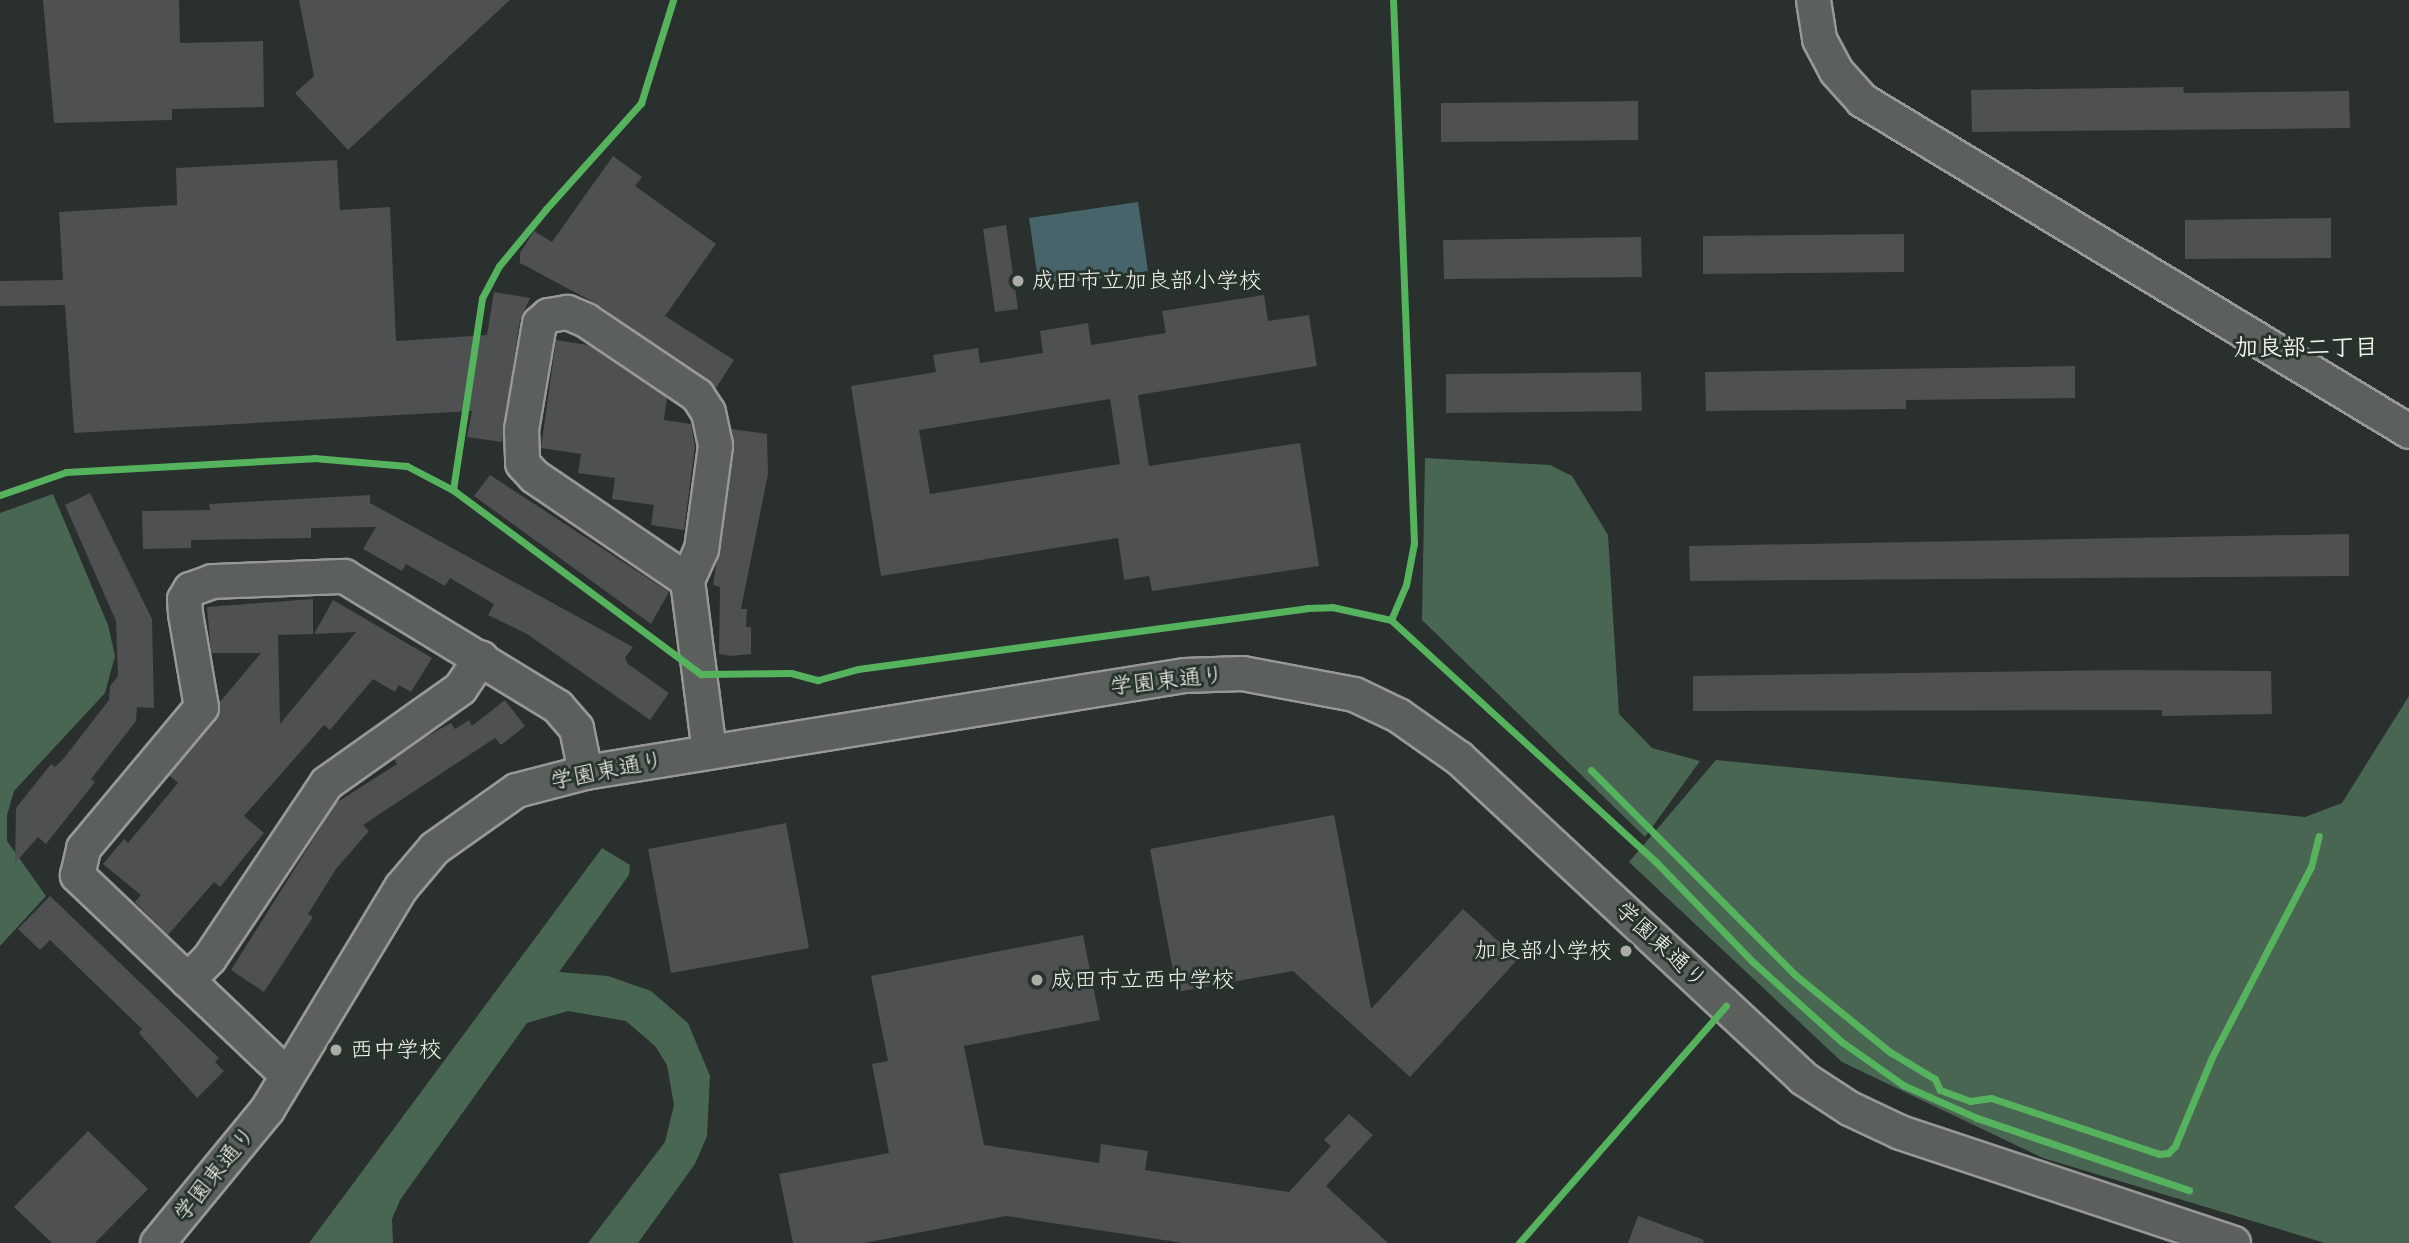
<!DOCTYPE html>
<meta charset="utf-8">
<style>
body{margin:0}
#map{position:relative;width:2409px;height:1243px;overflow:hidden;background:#29302d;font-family:"Architects Daughter","Klee One",sans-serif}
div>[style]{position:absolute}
.green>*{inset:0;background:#496652}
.water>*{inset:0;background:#48646b}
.building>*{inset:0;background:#4e5051}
.roads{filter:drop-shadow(2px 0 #969996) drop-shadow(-2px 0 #969996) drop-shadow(0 2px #969996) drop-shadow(0 -2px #969996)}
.minor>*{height:33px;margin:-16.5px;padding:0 16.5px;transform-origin:16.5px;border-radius:16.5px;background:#5c605c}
.cycleway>*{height:7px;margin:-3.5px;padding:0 3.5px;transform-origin:3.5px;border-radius:3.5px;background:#56b35d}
.dots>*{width:19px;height:19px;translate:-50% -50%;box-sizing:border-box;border:4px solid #26332d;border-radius:50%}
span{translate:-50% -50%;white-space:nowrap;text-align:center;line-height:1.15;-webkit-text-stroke:6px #26332d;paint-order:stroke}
.poi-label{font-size:23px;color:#f4f1e8}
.left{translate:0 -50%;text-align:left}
.right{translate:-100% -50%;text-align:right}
.street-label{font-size:23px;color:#f4f1e8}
.neighbourhood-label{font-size:24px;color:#f4f1e8;font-weight:700}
</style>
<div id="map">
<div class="green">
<div style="clip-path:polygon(1425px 458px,1550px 465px,1572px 476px,1608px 535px,1619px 714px,1652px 748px,1700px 761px,1645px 837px,1422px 620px)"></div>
<div style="clip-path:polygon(53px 494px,108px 625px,115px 656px,105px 693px,14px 791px,7px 815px,7px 841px,46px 896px,0 946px,0 513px)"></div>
<div style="clip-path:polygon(2409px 696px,2409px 1243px,2325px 1243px,2043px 1158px,1842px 1062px,1629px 862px,1716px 760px,2305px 817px,2342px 803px)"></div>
<div style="clip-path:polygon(602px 848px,630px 865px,629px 875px,559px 972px,608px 976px,651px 991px,688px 1023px,710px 1076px,707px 1136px,695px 1164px,638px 1243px,588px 1243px,665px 1142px,674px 1105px,667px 1065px,655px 1046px,626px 1021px,568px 1011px,527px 1023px,400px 1200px,392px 1219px,393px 1243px,309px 1243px)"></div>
</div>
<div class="water">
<div style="clip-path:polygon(1138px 202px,1148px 271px,1039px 287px,1029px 218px)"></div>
</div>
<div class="building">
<div style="clip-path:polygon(43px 0,179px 0,180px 43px,263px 41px,264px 107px,172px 109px,172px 120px,54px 123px)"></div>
<div style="clip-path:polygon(299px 0,510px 0,348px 150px,295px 93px,314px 76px)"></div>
<div style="clip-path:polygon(2183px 87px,2184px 93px,2349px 91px,2350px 128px,1972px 132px,1971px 90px)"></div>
<div style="clip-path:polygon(1638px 101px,1638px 140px,1441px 142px,1441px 103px)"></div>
<div style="clip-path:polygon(613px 156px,642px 177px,635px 186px,716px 244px,665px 316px,734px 360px,716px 388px,597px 304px,520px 263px,520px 253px,534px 231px,552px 242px)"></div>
<div style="clip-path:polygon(337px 160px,340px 210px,390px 207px,396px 341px,487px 335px,494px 292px,530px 298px,520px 320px,502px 442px,467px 437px,472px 411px,74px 433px,65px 305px,0 306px,0 281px,63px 280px,59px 212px,177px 205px,176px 168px)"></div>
<div style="clip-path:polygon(2331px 218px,2331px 258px,2185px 259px,2185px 220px)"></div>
<div style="clip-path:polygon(1006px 225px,1018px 309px,995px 312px,983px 229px)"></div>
<div style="clip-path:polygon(1904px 234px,1904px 272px,1703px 274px,1703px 236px)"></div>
<div style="clip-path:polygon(1641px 237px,1642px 277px,1444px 279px,1443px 240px)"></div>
<div style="clip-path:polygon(evenodd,1264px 295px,1268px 321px,1309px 315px,1317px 366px,1138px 395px,1149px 466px,1300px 443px,1319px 566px,1152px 591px,1149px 576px,1124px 580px,1118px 538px,881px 576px,851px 386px,936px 372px,933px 355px,978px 348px,980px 363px,1043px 353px,1040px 331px,1088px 323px,1091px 345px,1166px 333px,1162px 311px,1264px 295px,1110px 399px,1120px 464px,930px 494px,919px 430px,1110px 399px)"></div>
<div style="clip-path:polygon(556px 340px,588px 345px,667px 398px,664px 420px,691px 424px,695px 446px,684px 530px,651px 525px,654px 505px,612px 499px,615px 478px,578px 473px,581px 454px,541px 448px)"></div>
<div style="clip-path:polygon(2075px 366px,2075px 398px,1906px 400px,1906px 409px,1706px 411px,1705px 372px)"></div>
<div style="clip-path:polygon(1641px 372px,1642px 411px,1446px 413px,1446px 374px)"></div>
<div style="clip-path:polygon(731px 429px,767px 434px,768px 474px,741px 609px,747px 609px,746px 627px,751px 627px,751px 654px,731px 656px,719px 654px,720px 587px,713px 585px,734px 448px)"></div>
<div style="clip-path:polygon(490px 475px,669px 592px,651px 624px,474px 496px)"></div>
<div style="clip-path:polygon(90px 493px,152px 619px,154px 708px,137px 707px,136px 721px,91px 779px,95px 782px,46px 844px,38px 837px,15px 863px,16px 808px,51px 764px,55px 767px,64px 758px,109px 700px,110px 686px,118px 676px,116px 621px,65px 505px)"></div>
<div style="clip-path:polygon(370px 495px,370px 503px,633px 647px,625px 658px,628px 664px,669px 693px,650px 720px,527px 634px,488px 615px,494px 604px,450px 578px,445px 586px,406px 564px,402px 571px,363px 549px,376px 527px,311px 528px,311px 538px,191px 540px,191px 548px,143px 549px,142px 511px,210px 510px,209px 504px)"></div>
<div style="clip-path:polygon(2349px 534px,2349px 576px,1690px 581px,1689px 546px)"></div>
<div style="clip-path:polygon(313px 599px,313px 634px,278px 635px,280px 724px,356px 632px,314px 634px,333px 600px,432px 658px,411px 692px,399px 685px,395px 692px,373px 679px,330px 730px,324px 725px,244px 816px,264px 833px,220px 887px,214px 882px,168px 935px,135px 902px,141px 895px,103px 864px,124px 839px,128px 843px,178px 783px,169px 775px,216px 719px,220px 702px,261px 653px,211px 653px,207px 607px)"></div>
<div style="clip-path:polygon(2127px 670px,2271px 671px,2272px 714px,2162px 716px,2162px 710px,1693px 711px,1693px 676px)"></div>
<div style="clip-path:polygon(505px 700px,525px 726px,501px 745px,495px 738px,363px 825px,369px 831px,336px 869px,308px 914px,313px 917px,264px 992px,231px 970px,336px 803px,397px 764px,394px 759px,427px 736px,451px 723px,455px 729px,469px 720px,472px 726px)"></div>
<div style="clip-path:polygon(1334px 815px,1371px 1009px,1463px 909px,1518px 959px,1410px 1077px,1293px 971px,1177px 992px,1150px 849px)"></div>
<div style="clip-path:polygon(786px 823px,809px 948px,671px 973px,648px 849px)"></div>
<div style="clip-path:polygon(50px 896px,219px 1058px,215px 1062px,224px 1071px,197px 1098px,139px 1033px,142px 1029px,50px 940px,40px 950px,18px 929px)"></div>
<div style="clip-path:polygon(1083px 935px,1100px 1020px,964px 1046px,984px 1145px,1099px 1163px,1101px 1144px,1148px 1151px,1145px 1170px,1289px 1192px,1331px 1146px,1324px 1140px,1349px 1114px,1373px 1135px,1326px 1186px,1388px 1243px,1183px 1243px,1006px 1216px,864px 1243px,793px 1243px,779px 1174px,889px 1153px,872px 1064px,888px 1061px,871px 976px)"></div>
<div style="clip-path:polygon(88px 1131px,148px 1189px,95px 1243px,52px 1243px,14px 1207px)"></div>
<div style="clip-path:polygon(1638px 1216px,1704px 1240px,1703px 1243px,1628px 1243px)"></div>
</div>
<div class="roads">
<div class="minor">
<div style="left:1813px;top:0;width:39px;rotate:81deg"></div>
<div style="left:1819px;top:39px;width:36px;rotate:62deg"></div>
<div style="left:1836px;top:71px;width:39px;rotate:48deg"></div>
<div style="left:1862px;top:100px;width:639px;rotate:31.18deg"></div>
<div style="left:687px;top:580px;width:34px;rotate:-66deg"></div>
<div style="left:701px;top:549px;width:105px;rotate:-82.3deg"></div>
<div style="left:715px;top:445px;width:34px;rotate:-102deg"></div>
<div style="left:708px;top:412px;width:20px;rotate:-123deg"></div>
<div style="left:697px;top:395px;width:134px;rotate:-146deg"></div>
<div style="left:586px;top:320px;width:21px;rotate:-157deg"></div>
<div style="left:567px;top:312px;width:19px;rotate:171deg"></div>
<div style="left:548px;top:315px;width:12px;rotate:138deg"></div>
<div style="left:539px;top:323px;width:108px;rotate:99.6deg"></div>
<div style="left:521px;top:429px;width:34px;rotate:88deg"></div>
<div style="left:522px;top:463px;width:18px;rotate:47deg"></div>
<div style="left:534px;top:476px;width:185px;rotate:34.2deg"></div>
<div style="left:687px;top:580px;width:173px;rotate:82.7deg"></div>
<div style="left:187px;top:980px;width:31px;rotate:-45deg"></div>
<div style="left:209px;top:958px;width:211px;rotate:-56.2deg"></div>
<div style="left:326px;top:783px;width:164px;rotate:-35.3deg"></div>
<div style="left:460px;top:688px;width:37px;rotate:-56deg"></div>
<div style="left:286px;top:1074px;width:289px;rotate:-136.4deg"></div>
<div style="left:77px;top:875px;width:28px;rotate:-77deg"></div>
<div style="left:83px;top:848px;width:184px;rotate:-50.1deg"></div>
<div style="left:201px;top:707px;width:95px;rotate:-99.7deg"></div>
<div style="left:185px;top:613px;width:14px;rotate:-94deg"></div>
<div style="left:184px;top:599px;width:12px;rotate:-59deg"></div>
<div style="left:190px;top:589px;width:23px;rotate:-20deg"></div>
<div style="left:212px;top:581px;width:132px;rotate:-2.2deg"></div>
<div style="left:344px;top:576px;width:250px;rotate:31.4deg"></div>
<div style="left:557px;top:706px;width:29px;rotate:49deg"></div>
<div style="left:576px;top:728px;width:45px;rotate:78.4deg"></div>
<div style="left:157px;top:1243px;width:173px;rotate:-50.6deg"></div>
<div style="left:267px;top:1109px;width:259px;rotate:-58.9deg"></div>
<div style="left:401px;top:887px;width:51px;rotate:-49.8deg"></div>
<div style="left:434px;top:848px;width:100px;rotate:-35.3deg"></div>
<div style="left:516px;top:790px;width:71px;rotate:-14.6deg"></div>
<div style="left:585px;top:772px;width:607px;rotate:-9.2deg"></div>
<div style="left:1184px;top:675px;width:58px;rotate:-2deg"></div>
<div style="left:1242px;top:673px;width:114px;rotate:10.6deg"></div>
<div style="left:1354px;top:694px;width:49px;rotate:25.5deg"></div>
<div style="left:1398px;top:715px;width:75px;rotate:35.2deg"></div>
<div style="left:1459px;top:758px;width:470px;rotate:42.9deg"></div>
<div style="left:1803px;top:1078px;width:55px;rotate:33.1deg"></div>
<div style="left:1849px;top:1108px;width:56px;rotate:25.2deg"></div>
<div style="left:1900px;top:1132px;width:351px;rotate:18.4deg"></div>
</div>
</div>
<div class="cycleway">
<div style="left:453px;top:490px;width:194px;rotate:-81.4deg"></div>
<div style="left:482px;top:298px;width:36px;rotate:-62deg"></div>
<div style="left:499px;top:266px;width:74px;rotate:-50.5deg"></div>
<div style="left:546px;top:209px;width:142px;rotate:-48.1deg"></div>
<div style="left:641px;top:103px;width:108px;rotate:-72.7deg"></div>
<div style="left:0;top:495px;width:70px;rotate:-19.2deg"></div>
<div style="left:66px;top:472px;width:248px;rotate:-3.2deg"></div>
<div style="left:314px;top:458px;width:93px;rotate:4.9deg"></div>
<div style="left:407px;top:466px;width:52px;rotate:27.6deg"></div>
<div style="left:453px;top:490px;width:309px;rotate:36.6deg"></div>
<div style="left:701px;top:674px;width:90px;rotate:-0.6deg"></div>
<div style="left:791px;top:673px;width:28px;rotate:15deg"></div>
<div style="left:818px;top:680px;width:41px;rotate:-15.4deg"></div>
<div style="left:858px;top:669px;width:453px;rotate:-7.7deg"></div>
<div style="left:1307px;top:608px;width:25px;rotate:-2deg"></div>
<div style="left:1332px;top:607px;width:60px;rotate:12.4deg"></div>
<div style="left:1391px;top:620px;width:359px;rotate:42.4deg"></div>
<div style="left:1656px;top:862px;width:139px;rotate:45.9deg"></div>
<div style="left:1753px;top:962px;width:120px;rotate:42deg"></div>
<div style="left:1842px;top:1042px;width:75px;rotate:35.2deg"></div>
<div style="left:1903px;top:1085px;width:81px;rotate:24deg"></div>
<div style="left:1977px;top:1118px;width:224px;rotate:18.8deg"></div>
<div style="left:1391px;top:620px;width:38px;rotate:-67deg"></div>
<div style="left:1406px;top:585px;width:43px;rotate:-79.2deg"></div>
<div style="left:1414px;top:543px;width:543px;rotate:-92.21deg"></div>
<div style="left:1591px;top:770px;width:288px;rotate:45.1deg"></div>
<div style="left:1794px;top:974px;width:124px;rotate:39.1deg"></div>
<div style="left:1890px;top:1052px;width:52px;rotate:31deg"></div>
<div style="left:1935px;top:1079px;width:12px;rotate:66deg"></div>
<div style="left:1940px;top:1090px;width:32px;rotate:20deg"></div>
<div style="left:1970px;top:1101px;width:21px;rotate:-8deg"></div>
<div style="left:1991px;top:1098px;width:177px;rotate:18.4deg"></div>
<div style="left:2159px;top:1154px;width:9px;rotate:-6deg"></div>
<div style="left:2168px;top:1153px;width:10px;rotate:-45deg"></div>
<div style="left:2175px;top:1146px;width:96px;rotate:-67.4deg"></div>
<div style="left:2212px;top:1057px;width:214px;rotate:-62.5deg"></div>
<div style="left:2311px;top:867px;width:32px;rotate:-76deg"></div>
<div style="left:1519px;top:1243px;width:315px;rotate:-48.9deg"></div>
</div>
<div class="dots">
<div style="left:1018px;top:281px;background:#adada7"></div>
<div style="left:1626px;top:951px;background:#adada7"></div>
<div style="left:1037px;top:980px;background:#adada7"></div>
<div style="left:336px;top:1050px;background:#adada7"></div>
</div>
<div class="poi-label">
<span class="left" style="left:1032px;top:281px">成田市立加良部小学校</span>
<span class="right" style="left:1612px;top:951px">加良部小学校</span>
<span class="left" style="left:1051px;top:980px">成田市立西中学校</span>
<span class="left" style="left:350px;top:1050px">西中学校</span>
</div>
<div class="street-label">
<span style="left:1167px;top:681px;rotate:-6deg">学園東通り</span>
<span style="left:607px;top:771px;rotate:-11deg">学園東通り</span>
<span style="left:1661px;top:945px;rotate:43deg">学園東通り</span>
<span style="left:215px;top:1174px;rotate:-51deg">学園東通り</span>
</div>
<div class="neighbourhood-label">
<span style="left:2306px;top:349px">加良部二丁目</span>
</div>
</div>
